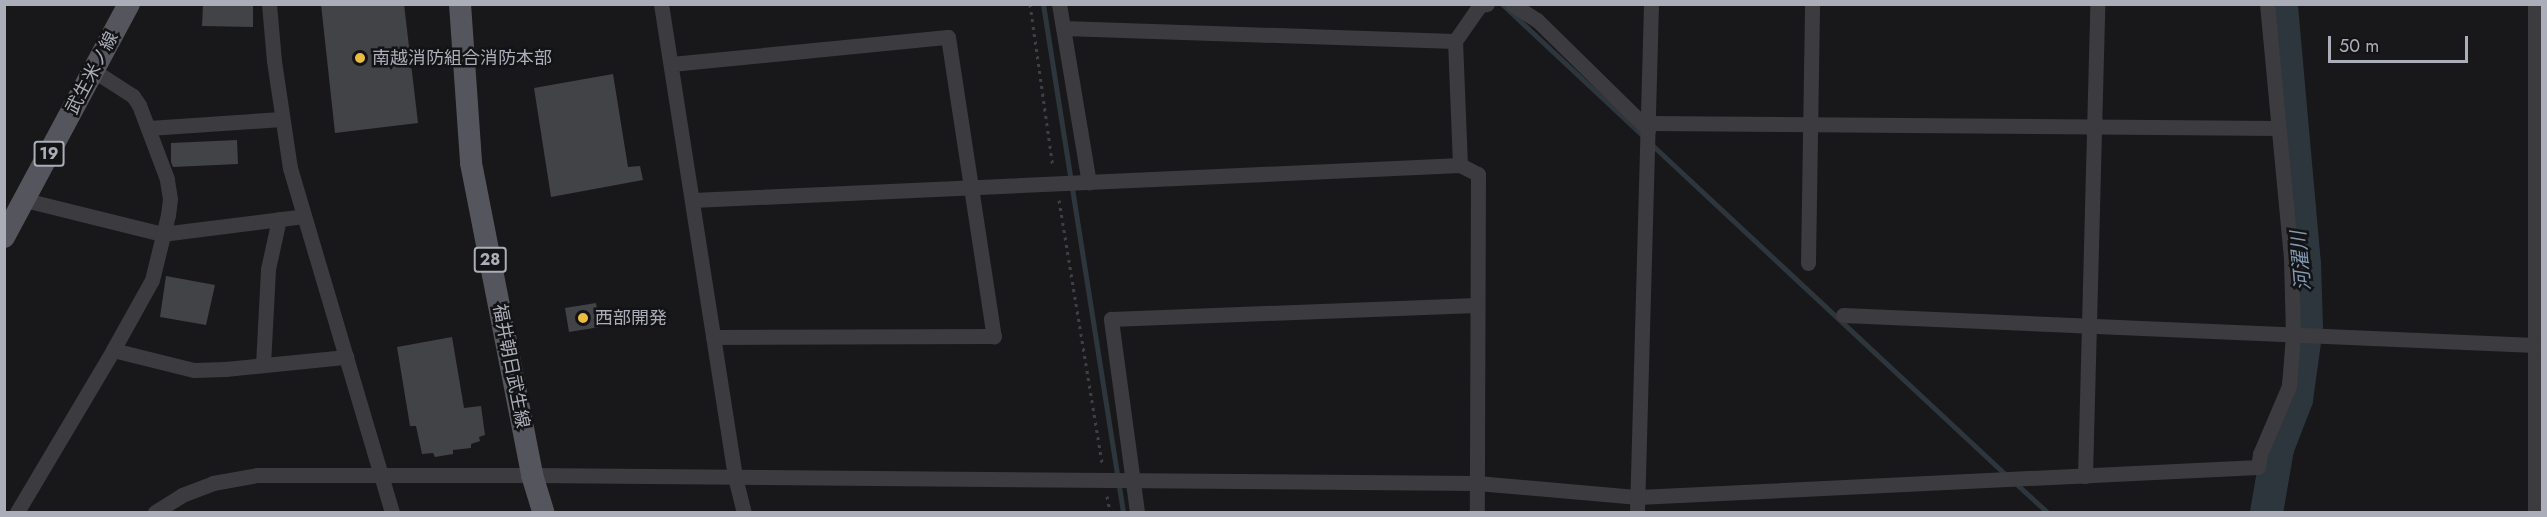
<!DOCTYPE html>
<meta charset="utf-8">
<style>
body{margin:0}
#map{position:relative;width:2547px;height:517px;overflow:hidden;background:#18181a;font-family:Jost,"Noto Sans JP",sans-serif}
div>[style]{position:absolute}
.stream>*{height:5px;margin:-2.5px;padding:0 2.5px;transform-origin:2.5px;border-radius:2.5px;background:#2e363d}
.river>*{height:33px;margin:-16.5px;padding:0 16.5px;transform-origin:16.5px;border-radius:16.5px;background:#2e363d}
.building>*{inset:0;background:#424347}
.path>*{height:3px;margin-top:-1.5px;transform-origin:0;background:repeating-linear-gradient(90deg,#3f4045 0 3px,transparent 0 7.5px)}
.minor>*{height:15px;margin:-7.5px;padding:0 7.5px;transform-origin:7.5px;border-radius:7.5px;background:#3b3b40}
.primary>*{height:22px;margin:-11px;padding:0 11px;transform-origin:11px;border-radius:11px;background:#55565d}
.dots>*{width:16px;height:16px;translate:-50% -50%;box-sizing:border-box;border:3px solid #131315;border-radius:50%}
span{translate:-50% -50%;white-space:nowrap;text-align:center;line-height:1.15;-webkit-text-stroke:5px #131315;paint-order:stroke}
.shield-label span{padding:2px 4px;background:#131315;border:2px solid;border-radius:4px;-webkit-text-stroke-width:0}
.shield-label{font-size:16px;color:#abaeb9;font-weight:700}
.poi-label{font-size:18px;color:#abaeb9}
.left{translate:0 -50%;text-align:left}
.street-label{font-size:18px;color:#abaeb9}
.water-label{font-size:20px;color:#8399b2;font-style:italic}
.frame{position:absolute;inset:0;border:6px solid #abaeb9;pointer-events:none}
.scale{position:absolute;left:2328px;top:36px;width:140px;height:27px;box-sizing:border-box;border:3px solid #abaeb9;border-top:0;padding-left:8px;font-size:18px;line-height:21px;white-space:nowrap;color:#abaeb9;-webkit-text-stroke:4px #131315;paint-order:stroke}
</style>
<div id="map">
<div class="stream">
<div style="left:1043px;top:4px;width:514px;rotate:81.05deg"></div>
<div style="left:1502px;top:4px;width:195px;rotate:43.1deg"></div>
<div style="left:1651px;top:144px;width:485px;rotate:43deg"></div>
<div style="left:2013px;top:481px;width:46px;rotate:42.4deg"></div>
</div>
<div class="river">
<div style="left:2266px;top:512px;width:65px;rotate:-80.2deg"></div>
<div style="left:2277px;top:448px;width:53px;rotate:-68.8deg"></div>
<div style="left:2296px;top:399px;width:73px;rotate:-82.1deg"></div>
<div style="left:2306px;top:327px;width:63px;rotate:-91.8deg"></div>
<div style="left:2304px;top:264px;width:261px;rotate:-95.1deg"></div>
</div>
<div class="building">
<div style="clip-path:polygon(203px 4px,253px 4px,253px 27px,202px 26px)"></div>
<div style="clip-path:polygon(321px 4px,404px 4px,418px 123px,335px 133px)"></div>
<div style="clip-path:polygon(613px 74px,628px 167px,640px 166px,643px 180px,551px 197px,534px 88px)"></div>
<div style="clip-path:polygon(237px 140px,238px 164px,173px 167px,171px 162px,171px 143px)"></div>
<div style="clip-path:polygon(166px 276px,215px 285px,206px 325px,160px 317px)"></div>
<div style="clip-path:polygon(596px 303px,600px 327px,569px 332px,565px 308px)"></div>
<div style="clip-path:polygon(452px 337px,464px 408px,481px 406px,485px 435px,479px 437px,480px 441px,471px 444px,471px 448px,453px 450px,453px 454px,435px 457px,433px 453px,422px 454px,416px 426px,410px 426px,397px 347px)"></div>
</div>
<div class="path">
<div style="left:1030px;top:4px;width:165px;rotate:82deg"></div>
<div style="left:1059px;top:200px;width:266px;rotate:80.7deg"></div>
<div style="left:1107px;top:496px;width:16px;rotate:79deg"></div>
</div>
<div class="minor">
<div style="left:269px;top:4px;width:57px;rotate:85deg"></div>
<div style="left:274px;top:61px;width:108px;rotate:81.5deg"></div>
<div style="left:290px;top:168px;width:359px;rotate:73.5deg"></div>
<div style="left:661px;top:4px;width:479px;rotate:81.1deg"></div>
<div style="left:735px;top:477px;width:36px;rotate:76deg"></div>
<div style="left:1059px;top:4px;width:181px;rotate:80.5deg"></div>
<div style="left:1512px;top:4px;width:30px;rotate:33deg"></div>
<div style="left:1537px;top:20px;width:156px;rotate:44.5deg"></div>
<div style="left:2535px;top:4px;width:508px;rotate:90deg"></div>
<div style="left:1063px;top:28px;width:392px;rotate:1.9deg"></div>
<div style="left:671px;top:64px;width:278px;rotate:-5.6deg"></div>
<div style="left:948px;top:37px;width:303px;rotate:81.3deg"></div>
<div style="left:994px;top:336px;width:281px;rotate:179.8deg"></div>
<div style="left:1648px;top:123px;width:630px;rotate:0.45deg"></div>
<div style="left:149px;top:128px;width:133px;rotate:-3.9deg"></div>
<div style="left:1460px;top:165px;width:124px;rotate:-92.3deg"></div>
<div style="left:1455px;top:41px;width:44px;rotate:-55.2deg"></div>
<div style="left:1480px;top:5px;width:7px;rotate:-8deg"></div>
<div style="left:25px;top:200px;width:141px;rotate:13.9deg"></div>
<div style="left:162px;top:234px;width:143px;rotate:-7.2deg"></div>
<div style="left:693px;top:200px;width:768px;rotate:-2.61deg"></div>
<div style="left:1460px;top:165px;width:20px;rotate:27deg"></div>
<div style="left:1478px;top:174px;width:338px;rotate:90.2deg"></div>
<div style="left:1808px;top:263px;width:259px;rotate:-89.1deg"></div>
<div style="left:1843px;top:315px;width:692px;rotate:2.49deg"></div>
<div style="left:2534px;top:345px;width:9px;rotate:21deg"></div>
<div style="left:113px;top:350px;width:83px;rotate:13.9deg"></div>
<div style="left:194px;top:370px;width:31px;rotate:-2deg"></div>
<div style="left:225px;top:369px;width:122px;rotate:-5.7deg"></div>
<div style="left:263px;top:365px;width:96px;rotate:-87deg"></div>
<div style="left:268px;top:269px;width:51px;rotate:-77.6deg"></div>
<div style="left:2085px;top:476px;width:472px;rotate:-88.5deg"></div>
<div style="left:17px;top:512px;width:188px;rotate:-59.3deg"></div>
<div style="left:113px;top:350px;width:80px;rotate:-60.9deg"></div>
<div style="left:152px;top:280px;width:67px;rotate:-76.2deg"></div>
<div style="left:168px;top:215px;width:16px;rotate:-83deg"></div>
<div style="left:170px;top:199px;width:20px;rotate:-99deg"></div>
<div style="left:167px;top:179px;width:79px;rotate:-110.7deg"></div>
<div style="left:139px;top:105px;width:11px;rotate:-124deg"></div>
<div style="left:133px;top:96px;width:46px;rotate:-147.3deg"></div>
<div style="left:155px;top:512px;width:32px;rotate:-32deg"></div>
<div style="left:182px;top:495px;width:33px;rotate:-21deg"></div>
<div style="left:213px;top:483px;width:45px;rotate:-10.3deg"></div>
<div style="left:257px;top:475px;width:275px"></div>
<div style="left:532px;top:475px;width:945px;rotate:0.49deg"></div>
<div style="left:1477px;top:483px;width:162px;rotate:5deg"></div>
<div style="left:1638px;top:497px;width:621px;rotate:-2.77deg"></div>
<div style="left:2258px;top:467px;width:13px;rotate:-81deg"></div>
<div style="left:2260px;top:454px;width:74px;rotate:-66.9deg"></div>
<div style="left:2289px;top:386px;width:51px;rotate:-85.5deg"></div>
<div style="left:2293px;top:335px;width:77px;rotate:-91.5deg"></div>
<div style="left:2291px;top:258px;width:255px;rotate:-95.4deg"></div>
<div style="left:1137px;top:512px;width:195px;rotate:-97.7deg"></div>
<div style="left:1111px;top:319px;width:365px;rotate:-2.2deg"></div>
<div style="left:1637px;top:512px;width:508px;rotate:-88.42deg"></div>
</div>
<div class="primary">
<div style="left:460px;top:4px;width:159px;rotate:86deg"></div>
<div style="left:471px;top:163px;width:318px;rotate:78.9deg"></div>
<div style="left:532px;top:475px;width:39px;rotate:73deg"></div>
<div style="left:4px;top:237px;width:264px;rotate:-61.8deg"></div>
</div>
<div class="dots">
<div style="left:360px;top:58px;background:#eabc40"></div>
<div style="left:583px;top:318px;background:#eabc40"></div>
</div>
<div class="shield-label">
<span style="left:49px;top:154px">19</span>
<span style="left:490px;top:260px">28</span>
</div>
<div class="poi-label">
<span class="left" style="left:372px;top:58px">南越消防組合消防本部</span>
<span class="left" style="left:595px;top:318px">西部開発</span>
</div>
<div class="street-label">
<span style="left:92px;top:73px;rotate:-62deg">武生米ノ線</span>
<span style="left:511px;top:366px;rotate:79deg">福井朝日武生線</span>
</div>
<div class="water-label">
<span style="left:2301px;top:261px;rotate:-95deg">河濯川</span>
</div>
<div class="frame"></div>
<div class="scale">50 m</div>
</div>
